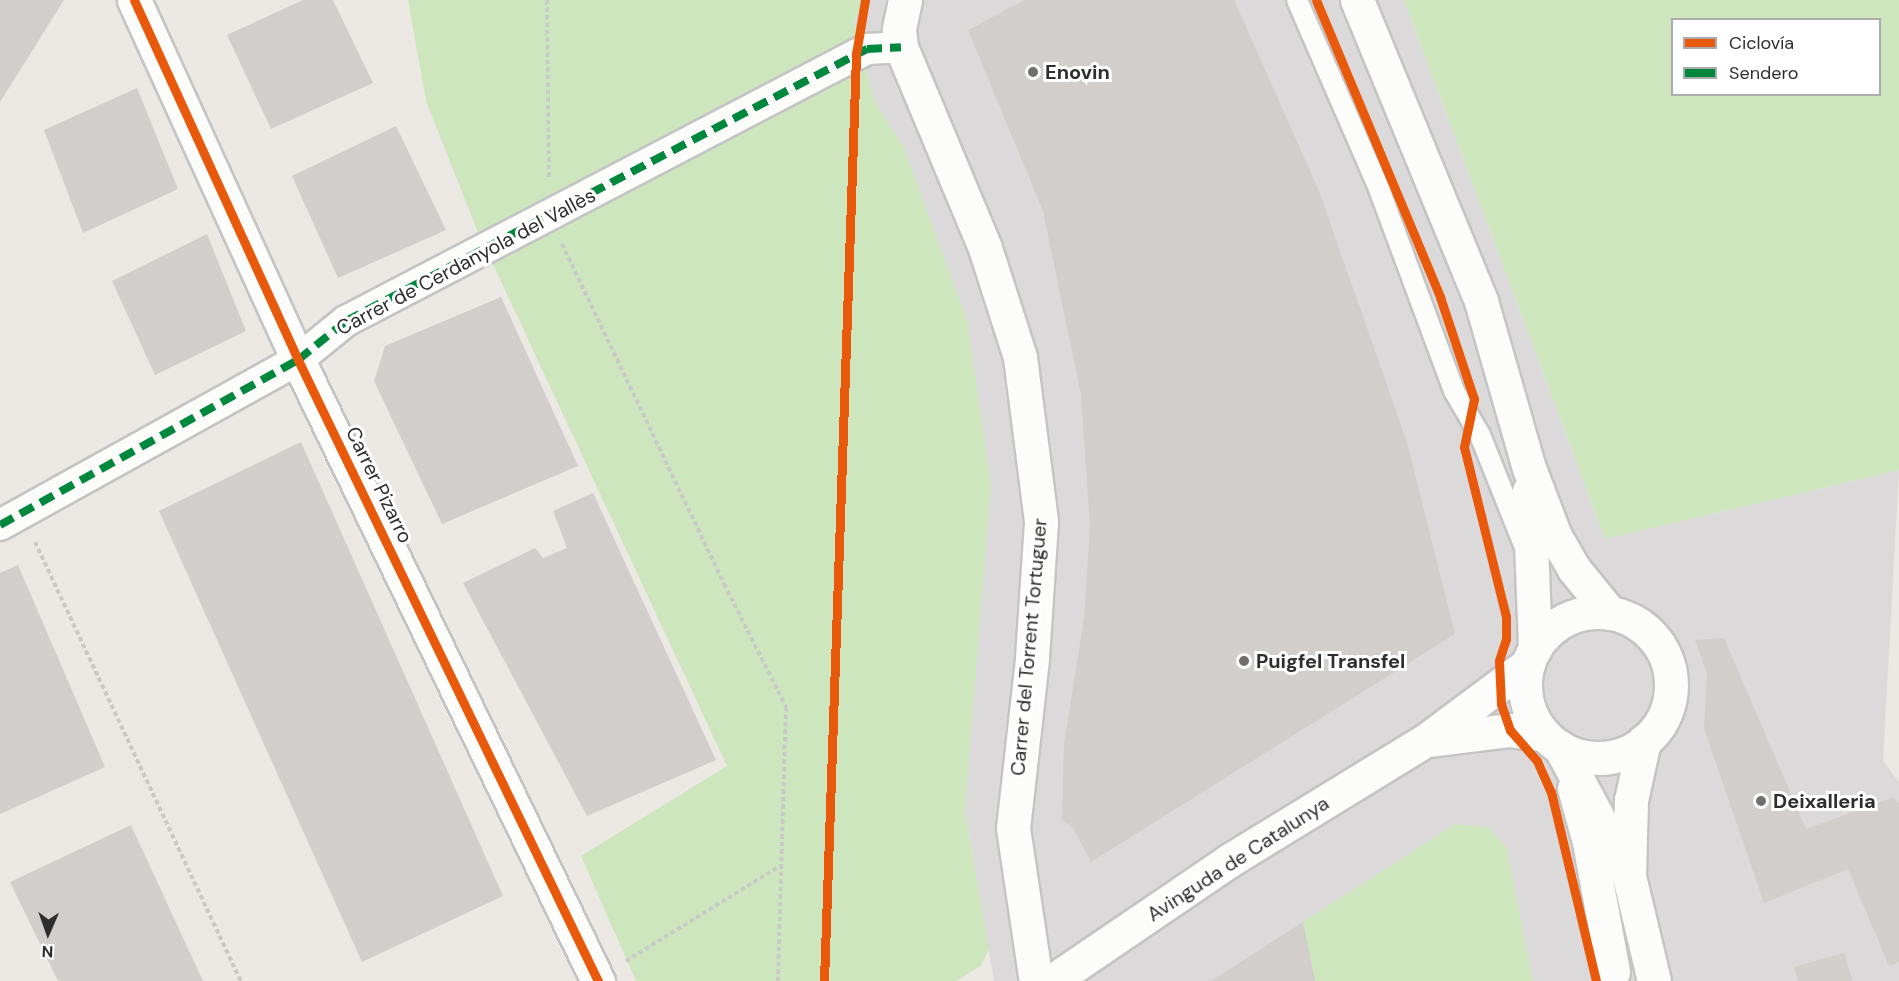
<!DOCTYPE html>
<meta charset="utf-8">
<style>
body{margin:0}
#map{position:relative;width:1899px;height:981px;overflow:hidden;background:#ece8e4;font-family:"DM Sans",sans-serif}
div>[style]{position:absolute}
.industrial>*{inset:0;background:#dcd9db}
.green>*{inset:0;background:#cee6be}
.building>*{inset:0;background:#d1cecb}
.path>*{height:4px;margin-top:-2px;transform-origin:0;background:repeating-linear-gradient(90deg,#c9c9c8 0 4.5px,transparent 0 7.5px)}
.roads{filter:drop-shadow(2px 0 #c5c4c5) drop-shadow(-2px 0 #c5c4c5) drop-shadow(0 2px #c5c4c5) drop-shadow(0 -2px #c5c4c5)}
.service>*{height:20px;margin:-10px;padding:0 10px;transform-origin:10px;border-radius:10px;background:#fcfcfb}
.pedestrian>*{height:30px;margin:-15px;padding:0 15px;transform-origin:15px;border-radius:15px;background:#fcfcfb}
.minor>*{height:33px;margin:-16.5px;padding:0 16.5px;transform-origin:16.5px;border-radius:16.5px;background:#fcfcfb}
.secondary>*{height:33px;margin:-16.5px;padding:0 16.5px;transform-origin:16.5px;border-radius:16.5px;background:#fcfcfb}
.secondary>.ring{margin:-16.5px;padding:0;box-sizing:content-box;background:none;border:33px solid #fcfcfb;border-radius:50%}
.quiet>*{height:8px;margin-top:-4px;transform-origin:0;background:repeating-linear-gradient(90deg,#00873e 0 15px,transparent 0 23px)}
.cycleway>*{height:9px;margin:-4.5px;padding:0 4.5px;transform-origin:4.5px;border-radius:4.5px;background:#e8590c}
.dots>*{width:16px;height:16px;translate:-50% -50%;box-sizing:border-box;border:3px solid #fff;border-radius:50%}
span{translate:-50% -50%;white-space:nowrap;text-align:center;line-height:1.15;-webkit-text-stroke:6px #fff;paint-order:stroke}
.poi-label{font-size:20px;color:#2e2e2e;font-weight:700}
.left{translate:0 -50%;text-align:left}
.street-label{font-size:20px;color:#2e2e2e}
.legend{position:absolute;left:1671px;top:18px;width:210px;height:78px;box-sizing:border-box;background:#fff;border:2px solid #ababab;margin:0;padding:8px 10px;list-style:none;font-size:18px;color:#2e2e2e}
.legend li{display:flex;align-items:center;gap:12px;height:30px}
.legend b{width:30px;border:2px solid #ababab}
.north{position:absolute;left:18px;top:903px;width:60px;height:60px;-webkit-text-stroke:4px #fff;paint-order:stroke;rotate:182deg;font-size:16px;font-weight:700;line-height:24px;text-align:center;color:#2e2e2e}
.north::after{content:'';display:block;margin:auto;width:21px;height:27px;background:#2e2e2e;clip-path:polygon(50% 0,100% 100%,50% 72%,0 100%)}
</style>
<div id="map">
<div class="industrial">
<div style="clip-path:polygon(866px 0,1404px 0,1605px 539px,1899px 470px,1883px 761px,1899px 782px,1899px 981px,994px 981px,965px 811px,974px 680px,905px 150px,874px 99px,853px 21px)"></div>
</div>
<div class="green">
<div style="clip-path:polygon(408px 0,866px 0,853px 21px,874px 99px,905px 150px,967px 320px,991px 484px,965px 811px,989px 949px,981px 966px,956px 981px,636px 981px,581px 856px,727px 766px,477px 230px,426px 101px)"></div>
<div style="clip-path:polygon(evenodd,1404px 0,1899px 0,1899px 470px,1605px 539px,1404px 0,1672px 20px,1880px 20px,1880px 94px,1672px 94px,1672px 20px)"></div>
<div style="clip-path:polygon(1455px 824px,1488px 827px,1507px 848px,1533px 981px,1315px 981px,1303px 922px)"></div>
</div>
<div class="building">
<div style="clip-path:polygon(0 0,64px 0,0 102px)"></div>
<div style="clip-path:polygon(303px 0,333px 0,373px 83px,271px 129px,227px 35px)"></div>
<div style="clip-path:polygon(1025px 0,1234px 0,1319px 191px,1407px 442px,1455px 634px,1091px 862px,1073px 828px,1062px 820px,1064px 744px,1084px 619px,1090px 526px,1081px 395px,1043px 211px,968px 30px)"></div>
<div style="clip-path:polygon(137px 88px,178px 189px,83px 233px,44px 130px)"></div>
<div style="clip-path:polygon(396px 126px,446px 230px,338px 278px,292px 176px)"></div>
<div style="clip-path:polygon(207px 234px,246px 331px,155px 375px,112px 281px)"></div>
<div style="clip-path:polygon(501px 297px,578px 466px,442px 524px,374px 381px,385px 346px)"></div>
<div style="clip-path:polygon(301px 442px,503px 896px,362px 962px,159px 511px)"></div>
<div style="clip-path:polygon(593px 493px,716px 760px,587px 816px,463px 583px,535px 548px,543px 558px,567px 548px,553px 511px)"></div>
<div style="clip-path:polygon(18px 565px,105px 767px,0 814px,0 573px)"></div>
<div style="clip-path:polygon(1724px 638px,1806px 829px,1894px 797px,1899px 804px,1899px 962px,1889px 966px,1848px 869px,1764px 903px,1704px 728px,1707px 674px,1695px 640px)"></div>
<div style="clip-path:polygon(131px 825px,203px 981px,58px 981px,10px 882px)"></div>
<div style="clip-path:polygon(1303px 922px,1315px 981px,1211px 981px)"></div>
<div style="clip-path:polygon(1844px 953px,1853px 981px,1798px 981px,1794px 967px)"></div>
</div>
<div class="path">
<div style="left:547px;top:0;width:179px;rotate:89.4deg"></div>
<div style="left:562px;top:244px;width:377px;rotate:64.5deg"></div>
<div style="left:724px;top:584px;width:138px;rotate:63.2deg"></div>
<div style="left:786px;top:707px;width:274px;rotate:91.7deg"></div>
<div style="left:35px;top:542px;width:485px;rotate:64.9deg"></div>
<div style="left:626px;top:961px;width:179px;rotate:-31.7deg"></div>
</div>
<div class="roads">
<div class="service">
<div style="left:1297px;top:0;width:206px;rotate:66.5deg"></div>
<div style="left:1379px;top:189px;width:215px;rotate:69.6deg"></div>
<div style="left:1454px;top:391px;width:51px;rotate:59.4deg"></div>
<div style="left:1480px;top:435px;width:118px;rotate:68.2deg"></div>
</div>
<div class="pedestrian">
<div style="left:0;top:525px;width:341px;rotate:-29deg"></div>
<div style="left:298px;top:360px;width:62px;rotate:-39.1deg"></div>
<div style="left:346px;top:321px;width:588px;rotate:-27.57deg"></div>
<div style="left:867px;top:49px;width:34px;rotate:-3deg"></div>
</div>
<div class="minor">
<div style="left:134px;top:0;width:396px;rotate:65.5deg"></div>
<div style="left:298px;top:360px;width:690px;rotate:64.22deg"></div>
<div style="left:905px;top:0;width:30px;rotate:102deg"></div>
<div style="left:899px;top:29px;width:18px;rotate:84deg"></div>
<div style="left:901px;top:47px;width:218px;rotate:67.3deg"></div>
<div style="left:985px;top:248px;width:114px;rotate:72.2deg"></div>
<div style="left:1020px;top:357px;width:166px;rotate:82.7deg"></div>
<div style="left:1041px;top:522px;width:137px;rotate:93.8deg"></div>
<div style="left:1032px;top:659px;width:170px;rotate:96.4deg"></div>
<div style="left:1013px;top:828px;width:155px;rotate:81.5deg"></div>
<div style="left:1428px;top:740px;width:83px;rotate:-7deg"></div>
<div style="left:1510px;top:730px;width:33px;rotate:7deg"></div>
<div style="left:1574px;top:788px;width:56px;rotate:74.5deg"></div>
<div style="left:1589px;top:842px;width:132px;rotate:79.5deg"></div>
<div style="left:1052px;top:981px;width:215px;rotate:-34.2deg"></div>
<div style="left:1230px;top:860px;width:230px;rotate:-31.5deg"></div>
<div style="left:1426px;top:740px;width:127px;rotate:-36.7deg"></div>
</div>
<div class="secondary">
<div style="left:1357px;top:0;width:326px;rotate:67.6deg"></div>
<div style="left:1481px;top:301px;width:174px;rotate:74deg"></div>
<div style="left:1529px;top:468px;width:73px;rotate:69.1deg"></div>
<div style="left:1555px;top:536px;width:38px;rotate:60deg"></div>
<div style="left:1574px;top:569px;width:57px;rotate:50.7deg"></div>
<div style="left:1529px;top:491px;width:158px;rotate:87.8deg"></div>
<div class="ring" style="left:1525px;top:612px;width:113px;height:113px"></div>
<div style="left:1644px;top:741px;width:60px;rotate:102.4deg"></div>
<div style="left:1631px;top:800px;width:76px;rotate:91.5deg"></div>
<div style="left:1629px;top:876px;width:108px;rotate:76.6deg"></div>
<div style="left:1560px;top:747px;width:144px;rotate:61.8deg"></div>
</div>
</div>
<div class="quiet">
<div style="left:0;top:525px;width:341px;rotate:-29deg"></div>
<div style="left:298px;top:360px;width:62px;rotate:-39.1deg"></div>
<div style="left:346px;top:321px;width:588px;rotate:-27.57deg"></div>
<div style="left:867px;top:49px;width:34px;rotate:-3deg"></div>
</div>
<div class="cycleway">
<div style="left:134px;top:0;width:396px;rotate:65.5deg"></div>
<div style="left:298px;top:360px;width:690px;rotate:64.22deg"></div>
<div style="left:1316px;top:0;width:322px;rotate:67.3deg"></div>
<div style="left:1440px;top:297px;width:108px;rotate:71.6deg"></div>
<div style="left:1474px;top:399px;width:49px;rotate:101.8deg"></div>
<div style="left:1464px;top:447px;width:175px;rotate:76.1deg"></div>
<div style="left:1506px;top:617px;width:22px;rotate:90deg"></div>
<div style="left:1506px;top:639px;width:23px;rotate:108deg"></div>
<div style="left:1499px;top:661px;width:43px;rotate:87.3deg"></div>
<div style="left:1501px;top:704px;width:28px;rotate:71deg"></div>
<div style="left:1510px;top:730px;width:41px;rotate:48.9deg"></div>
<div style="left:1537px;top:761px;width:34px;rotate:66deg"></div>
<div style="left:1551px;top:792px;width:194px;rotate:76.6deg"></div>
<div style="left:824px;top:981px;width:928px;rotate:-88.02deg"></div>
<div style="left:856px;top:54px;width:55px;rotate:-80.5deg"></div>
</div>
<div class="dots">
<div style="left:1033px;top:72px;background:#706f6e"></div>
<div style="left:1244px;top:661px;background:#706f6e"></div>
<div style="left:1761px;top:801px;background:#706f6e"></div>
</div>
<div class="poi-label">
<span class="left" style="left:1045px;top:72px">Enovin</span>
<span class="left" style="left:1256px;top:661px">Puigfel Transfel</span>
<span class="left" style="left:1773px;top:801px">Deixalleria</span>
</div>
<div class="street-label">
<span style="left:466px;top:262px;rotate:-28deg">Carrer de Cerdanyola del Vallès</span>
<span style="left:379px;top:485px;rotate:64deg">Carrer Pizarro</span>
<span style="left:1029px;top:647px;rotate:-85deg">Carrer del Torrent Tortuguer</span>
<span style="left:1238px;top:859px;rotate:-33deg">Avinguda de Catalunya</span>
</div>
<ul class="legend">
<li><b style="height:8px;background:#e8590c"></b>Ciclovía</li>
<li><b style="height:8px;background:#00873e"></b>Sendero</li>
</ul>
<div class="north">N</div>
</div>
